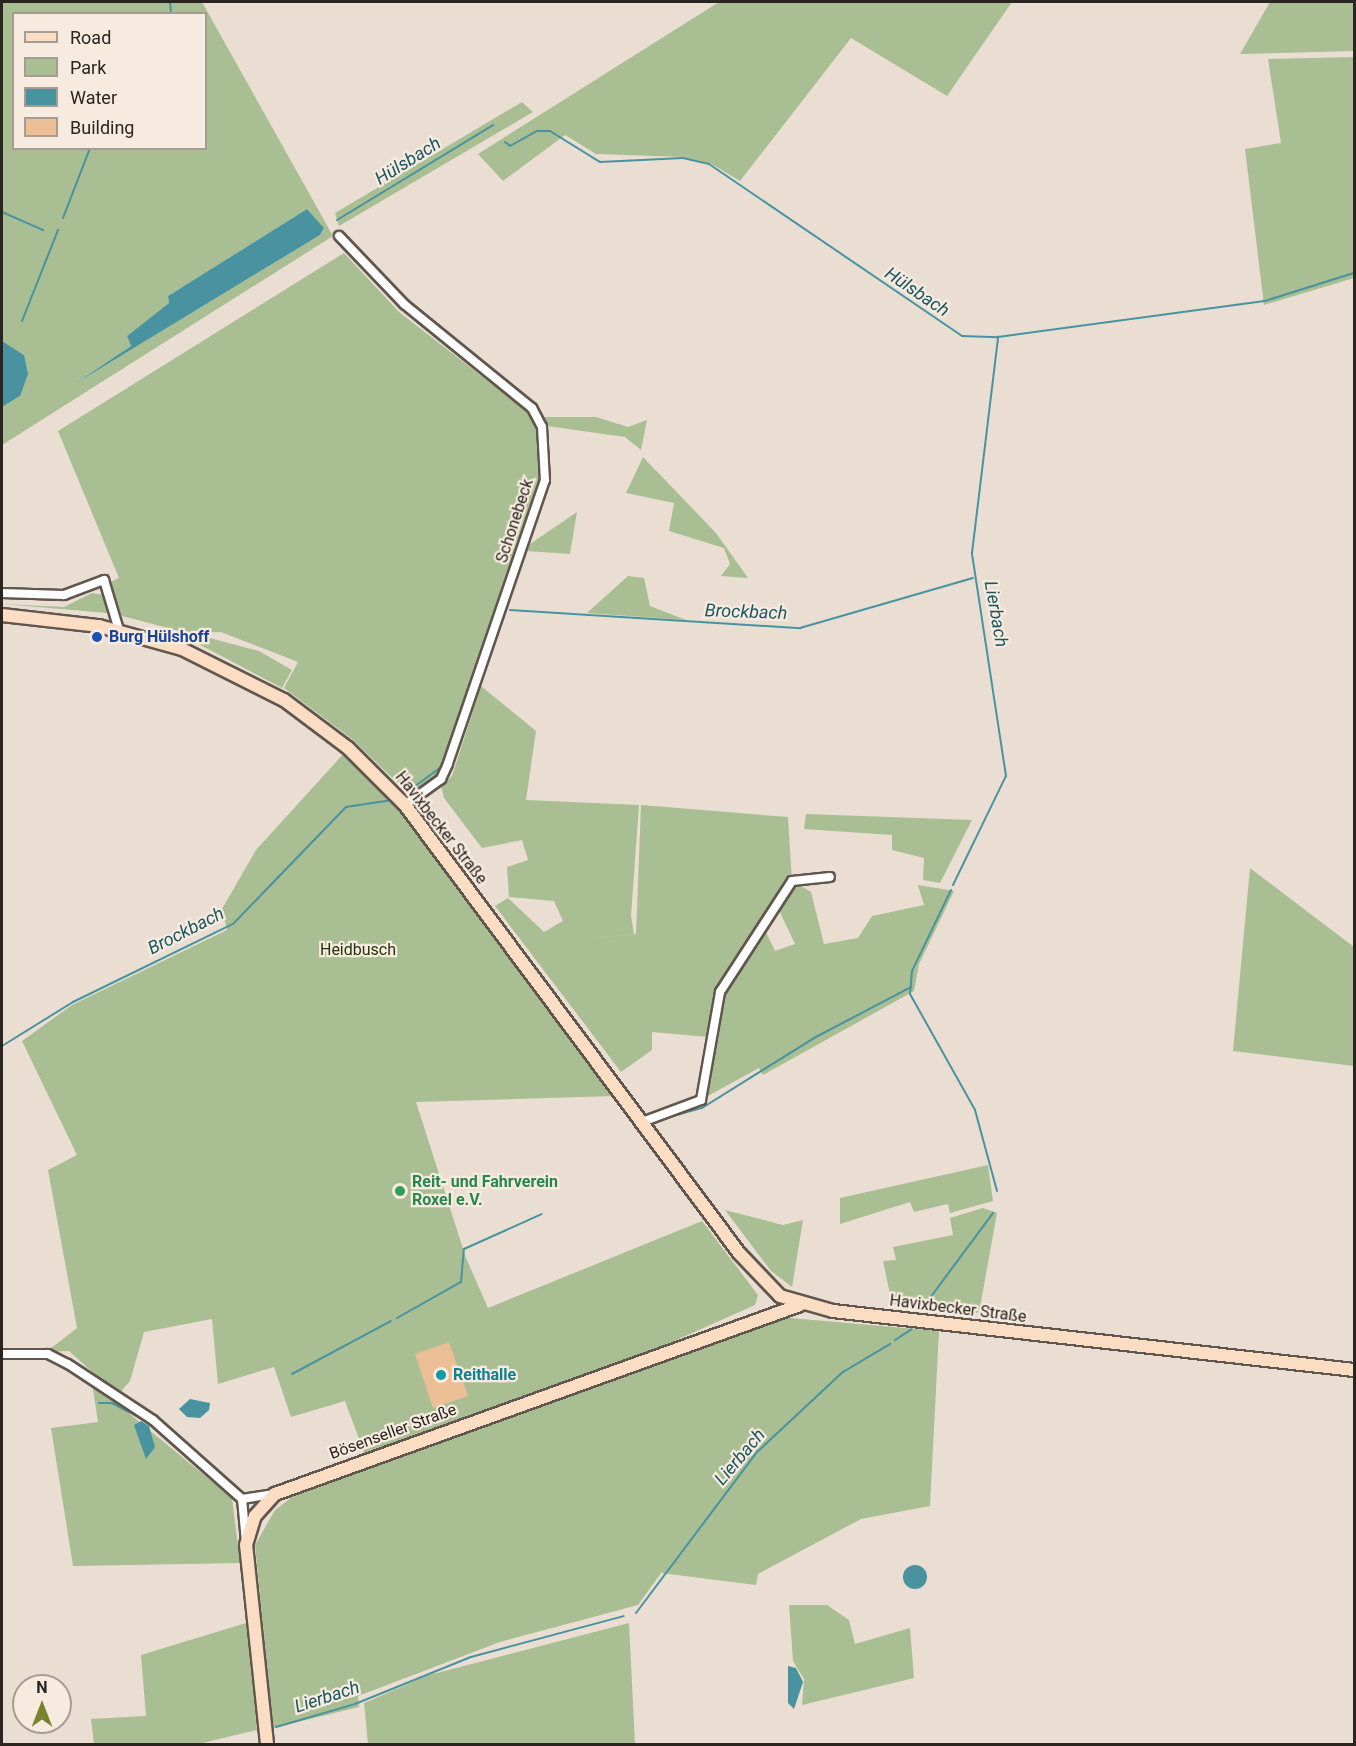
<!DOCTYPE html>
<meta charset="utf-8">
<style>
body{margin:0}
#map{position:relative;width:1356px;height:1746px;overflow:hidden;background:#eaded3;font-family:Roboto,sans-serif}
div>[style]{position:absolute}
.green>*{inset:0;background:#a9be92}
.water>*{inset:0;background:#48939f}
.round{border-radius:50%}
.stream>*{height:2px;margin:-1px;padding:0 1px;transform-origin:1px;border-radius:1px;background:#48939f}
.building>*{inset:0;background:#ecbe95}
.roads{filter:drop-shadow(2px 0 #60564d) drop-shadow(-2px 0 #60564d) drop-shadow(0 2px #60564d) drop-shadow(0 -2px #60564d)}
.street>*{height:8px;margin:-4px;padding:0 4px;transform-origin:4px;border-radius:4px;background:#fff}
.secondary>*{height:12px;margin:-6px;padding:0 6px;transform-origin:6px;border-radius:6px;background:#faddc3}
.dots>*{width:16px;height:16px;translate:-50% -50%;box-sizing:border-box;border:3px solid #f7ebe0;border-radius:50%}
span{translate:-50% -50%;white-space:nowrap;text-align:center;line-height:1.15;-webkit-text-stroke:4.5px #f7ebe0;paint-order:stroke}
.street-label{font-size:16px;color:#2a2521}
.transit-label{font-size:16px;color:#164399;font-weight:700}
.left{translate:0 -50%;text-align:left}
.park-label{font-size:16px;color:#24340e}
.leisure-label{font-size:16px;color:#27864d;font-weight:700}
.culture-label{font-size:16px;color:#0d838f;font-weight:700}
.water-label{font-size:18px;color:#195861;font-style:italic}
.frame{position:absolute;inset:0;border:3px solid #2a2521;pointer-events:none}
.legend{position:absolute;left:12px;top:12px;width:195px;height:138px;box-sizing:border-box;background:#f7ebe0;border:2px solid #a59c94;margin:0;padding:8px 10px;list-style:none;font-size:18px;color:#2a2521}
.legend li{display:flex;align-items:center;gap:12px;height:30px}
.legend b{width:30px;border:2px solid #a59c94}
.north{position:absolute;left:12px;top:1674px;width:60px;height:60px;box-sizing:border-box;background:#f7ebe0;border:2px solid #a59c94;border-radius:50%;rotate:0deg;font-size:16px;font-weight:700;line-height:24px;text-align:center;color:#2a2521}
.north::after{content:'';display:block;margin:auto;width:21px;height:27px;background:#79832f;clip-path:polygon(50% 0,100% 100%,50% 72%,0 100%)}
</style>
<div id="map">
<div class="green">
<div style="clip-path:polygon(evenodd,2px 2px,202px 2px,333px 236px,2px 445px,2px 407px,20px 396px,24px 355px,2px 341px,2px 2px,14px 14px,206px 14px,206px 148px,14px 148px,14px 14px,2px 2px,307px 209px,324px 228px,320px 235px,73px 385px,131px 346px,127px 336px,169px 303px,168px 296px,307px 209px)"></div>
<div style="clip-path:polygon(719px 2px,1012px 2px,947px 96px,851px 38px,740px 181px,710px 163px,683px 157px,596px 154px,565px 135px,503px 181px,478px 154px)"></div>
<div style="clip-path:polygon(1270px 2px,1354px 2px,1354px 51px,1240px 54px)"></div>
<div style="clip-path:polygon(1354px 57px,1354px 278px,1264px 305px,1245px 149px,1281px 143px,1268px 59px)"></div>
<div style="clip-path:polygon(522px 102px,533px 112px,339px 226px,335px 213px)"></div>
<div style="clip-path:polygon(344px 253px,399px 312px,538px 420px,542px 474px,479px 666px,444px 768px,411px 796px,352px 739px,284px 688px,298px 662px,221px 632px,187px 633px,122px 616px,108px 583px,119px 578px,58px 431px)"></div>
<div style="clip-path:polygon(544px 417px,596px 417px,628px 427px,647px 420px,641px 450px,625px 437px,547px 426px)"></div>
<div style="clip-path:polygon(643px 457px,716px 533px,748px 578px,721px 576px,730px 564px,724px 548px,669px 531px,674px 503px,626px 493px)"></div>
<div style="clip-path:polygon(577px 512px,570px 554px,527px 551px,530px 544px)"></div>
<div style="clip-path:polygon(628px 576px,644px 578px,650px 606px,686px 620px,587px 613px)"></div>
<div style="clip-path:polygon(92px 593px,105px 595px,112px 610px,108px 613px,2px 604px,64px 607px)"></div>
<div style="clip-path:polygon(198px 635px,259px 651px,292px 670px,282px 688px,189px 639px)"></div>
<div style="clip-path:polygon(481px 686px,536px 731px,526px 800px,639px 805px,631px 916px,634px 934px,572px 941px,636px 934px,641px 805px,788px 817px,792px 881px,716px 990px,708px 1037px,652px 1032px,652px 1050px,621px 1072px,495px 906px,508px 898px,544px 932px,563px 921px,554px 901px,509px 897px,507px 867px,528px 860px,522px 840px,482px 848px,444px 798px,441px 786px,452px 776px)"></div>
<div style="clip-path:polygon(346px 751px,403px 808px,615px 1096px,416px 1102px,466px 1258px,488px 1308px,702px 1221px,758px 1295px,755px 1305px,654px 1350px,365px 1455px,345px 1401px,291px 1417px,274px 1367px,218px 1384px,212px 1319px,144px 1332px,130px 1381px,118px 1395px,69px 1351px,46px 1352px,77px 1328px,48px 1170px,77px 1155px,22px 1041px,72px 1005px,227px 930px,222px 909px,256px 850px)"></div>
<div style="clip-path:polygon(806px 814px,972px 820px,940px 883px,923px 880px,924px 858px,892px 850px,892px 835px,804px 829px)"></div>
<div style="clip-path:polygon(1250px 868px,1354px 947px,1354px 1066px,1233px 1051px)"></div>
<div style="clip-path:polygon(794px 882px,811px 892px,824px 944px,858px 938px,872px 916px,924px 905px,918px 885px,954px 891px,919px 964px,914px 991px,763px 1075px,759px 1068px,706px 1097px,723px 994px,765px 930px,775px 951px,795px 944px,778px 908px)"></div>
<div style="clip-path:polygon(988px 1165px,993px 1201px,950px 1213px,948px 1204px,914px 1212px,910px 1202px,840px 1224px,840px 1198px)"></div>
<div style="clip-path:polygon(983px 1208px,997px 1213px,979px 1313px,892px 1304px,883px 1261px,896px 1260px,893px 1247px,953px 1235px,950px 1218px)"></div>
<div style="clip-path:polygon(725px 1210px,783px 1225px,803px 1220px,792px 1287px,771px 1271px)"></div>
<div style="clip-path:polygon(779px 1317px,939px 1331px,930px 1506px,861px 1519px,758px 1574px,756px 1585px,661px 1573px,638px 1605px,500px 1642px,358px 1696px,359px 1707px,273px 1728px,255px 1545px,275px 1510px,295px 1495px)"></div>
<div style="clip-path:polygon(92px 1383px,232px 1498px,240px 1563px,73px 1566px,51px 1428px,98px 1422px)"></div>
<div style="clip-path:polygon(789px 1605px,827px 1605px,849px 1620px,855px 1644px,910px 1628px,914px 1678px,802px 1705px,804px 1679px,793px 1661px)"></div>
<div style="clip-path:polygon(246px 1623px,257px 1730px,198px 1744px,94px 1744px,91px 1719px,146px 1716px,141px 1655px)"></div>
<div style="clip-path:polygon(629px 1623px,635px 1744px,368px 1744px,364px 1703px,429px 1675px)"></div>
</div>
<div class="water">
<div style="clip-path:polygon(307px 209px,324px 228px,320px 235px,73px 385px,131px 346px,127px 336px,169px 303px,168px 296px)"></div>
<div style="clip-path:polygon(2px 341px,24px 355px,28px 374px,20px 396px,2px 407px)"></div>
<div style="clip-path:polygon(190px 1399px,210px 1403px,209px 1410px,200px 1418px,187px 1417px,179px 1409px)"></div>
<div style="clip-path:polygon(141px 1421px,149px 1426px,155px 1447px,146px 1459px,134px 1425px)"></div>
<div class="round" style="left:903px;top:1565px;width:24px;height:24px"></div>
<div style="clip-path:polygon(788px 1666px,796px 1668px,803px 1682px,794px 1709px,788px 1703px)"></div>
</div>
<div class="stream">
<div style="left:170px;top:2px;width:12px;rotate:85deg"></div>
<div style="left:505px;top:142px;width:6px;rotate:39deg"></div>
<div style="left:510px;top:146px;width:31px;rotate:-29deg"></div>
<div style="left:537px;top:131px;width:13px"></div>
<div style="left:550px;top:131px;width:59px;rotate:31.8deg"></div>
<div style="left:600px;top:162px;width:83px;rotate:-2.8deg"></div>
<div style="left:683px;top:158px;width:27px;rotate:13deg"></div>
<div style="left:709px;top:164px;width:306px;rotate:34.2deg"></div>
<div style="left:962px;top:336px;width:36px;rotate:2deg"></div>
<div style="left:998px;top:337px;width:269px;rotate:-7.7deg"></div>
<div style="left:1265px;top:301px;width:93px;rotate:-17.5deg"></div>
<div style="left:2px;top:212px;width:45px;rotate:23.7deg"></div>
<div style="left:63px;top:218px;width:75px;rotate:-68.9deg"></div>
<div style="left:337px;top:220px;width:183px;rotate:-31.3deg"></div>
<div style="left:22px;top:321px;width:98px;rotate:-68.4deg"></div>
<div style="left:510px;top:610px;width:291px;rotate:3.6deg"></div>
<div style="left:800px;top:628px;width:180px;rotate:-16.1deg"></div>
<div style="left:411px;top:789px;width:37px;rotate:-36deg"></div>
<div style="left:441px;top:767px;width:168px;rotate:-70.9deg"></div>
<div style="left:953px;top:885px;width:121px;rotate:-64.1deg"></div>
<div style="left:1006px;top:776px;width:226px;rotate:-98.7deg"></div>
<div style="left:972px;top:553px;width:218px;rotate:-83.1deg"></div>
<div style="left:951px;top:890px;width:90px;rotate:115.7deg"></div>
<div style="left:912px;top:971px;width:23px;rotate:95deg"></div>
<div style="left:910px;top:994px;width:133px;rotate:60.7deg"></div>
<div style="left:975px;top:1110px;width:84px;rotate:74.8deg"></div>
<div style="left:2px;top:1046px;width:84px;rotate:-31.8deg"></div>
<div style="left:73px;top:1002px;width:178px;rotate:-26deg"></div>
<div style="left:233px;top:924px;width:163px;rotate:-46deg"></div>
<div style="left:346px;top:807px;width:47px;rotate:-8.7deg"></div>
<div style="left:655px;top:1121px;width:49px;rotate:-15.5deg"></div>
<div style="left:702px;top:1108px;width:132px;rotate:-32deg"></div>
<div style="left:814px;top:1038px;width:110px;rotate:-27.7deg"></div>
<div style="left:924px;top:1306px;width:116px;rotate:-53.4deg"></div>
<div style="left:397px;top:1318px;width:73px;rotate:-29.4deg"></div>
<div style="left:461px;top:1282px;width:33px;rotate:-85deg"></div>
<div style="left:464px;top:1249px;width:85px;rotate:-24.2deg"></div>
<div style="left:895px;top:1340px;width:20px;rotate:-33deg"></div>
<div style="left:292px;top:1374px;width:112px;rotate:-28.2deg"></div>
<div style="left:99px;top:1403px;width:13px"></div>
<div style="left:112px;top:1403px;width:34px;rotate:28deg"></div>
<div style="left:636px;top:1613px;width:200px;rotate:-53.1deg"></div>
<div style="left:756px;top:1453px;width:119px;rotate:-43deg"></div>
<div style="left:843px;top:1372px;width:55px;rotate:-30.8deg"></div>
<div style="left:276px;top:1727px;width:82px;rotate:-16.2deg"></div>
<div style="left:355px;top:1704px;width:125px;rotate:-22.1deg"></div>
<div style="left:471px;top:1657px;width:158px;rotate:-15deg"></div>
<div style="left:207px;top:1744px;width:3px"></div>
</div>
<div class="building">
<div style="clip-path:polygon(449px 1342px,468px 1396px,433px 1408px,415px 1354px)"></div>
</div>
<div class="roads">
<div class="street">
<div style="left:339px;top:236px;width:94px;rotate:46.3deg"></div>
<div style="left:404px;top:304px;width:165px;rotate:39.1deg"></div>
<div style="left:532px;top:408px;width:21px;rotate:62deg"></div>
<div style="left:542px;top:427px;width:53px;rotate:86.8deg"></div>
<div style="left:545px;top:480px;width:300px;rotate:108.9deg"></div>
<div style="left:448px;top:764px;width:17px;rotate:115deg"></div>
<div style="left:441px;top:779px;width:44px;rotate:144.2deg"></div>
<div style="left:2px;top:593px;width:62px;rotate:1.8deg"></div>
<div style="left:64px;top:595px;width:43px;rotate:-20.6deg"></div>
<div style="left:104px;top:580px;width:52px;rotate:73.3deg"></div>
<div style="left:642px;top:1122px;width:63px;rotate:-20.4deg"></div>
<div style="left:701px;top:1100px;width:110px;rotate:-80deg"></div>
<div style="left:720px;top:992px;width:132px;rotate:-57deg"></div>
<div style="left:792px;top:881px;width:38px;rotate:-6deg"></div>
<div style="left:2px;top:1354px;width:46px"></div>
<div style="left:48px;top:1354px;width:22px;rotate:27deg"></div>
<div style="left:68px;top:1364px;width:102px;rotate:33.4deg"></div>
<div style="left:153px;top:1420px;width:119px;rotate:41.6deg"></div>
<div style="left:246px;top:1542px;width:43px;rotate:-95.3deg"></div>
<div style="left:242px;top:1499px;width:33px;rotate:-9deg"></div>
</div>
<div class="secondary">
<div style="left:2px;top:615px;width:98px;rotate:6.5deg"></div>
<div style="left:99px;top:626px;width:86px;rotate:15.5deg"></div>
<div style="left:182px;top:649px;width:114px;rotate:26.6deg"></div>
<div style="left:284px;top:700px;width:80px;rotate:36.9deg"></div>
<div style="left:348px;top:748px;width:81px;rotate:45deg"></div>
<div style="left:405px;top:805px;width:559px;rotate:53.29deg"></div>
<div style="left:739px;top:1253px;width:59px;rotate:46.4deg"></div>
<div style="left:780px;top:1296px;width:55px;rotate:15.8deg"></div>
<div style="left:833px;top:1311px;width:524px;rotate:6.46deg"></div>
<div style="left:267px;top:1744px;width:200px;rotate:-96deg"></div>
<div style="left:246px;top:1545px;width:30px;rotate:-73deg"></div>
<div style="left:255px;top:1516px;width:30px;rotate:-48deg"></div>
<div style="left:275px;top:1494px;width:558px;rotate:-19.8deg"></div>
</div>
</div>
<div class="dots">
<div style="left:97px;top:637px;background:#1a4fb4"></div>
<div style="left:400px;top:1191px;background:#2e9e5b"></div>
<div style="left:441px;top:1375px;background:#0f9aa8"></div>
</div>
<div class="street-label">
<span style="left:515px;top:521px;rotate:-72deg">Schonebeck</span>
<span style="left:441px;top:828px;rotate:52deg">Havixbecker Straße</span>
<span style="left:958px;top:1309px;rotate:7deg">Havixbecker Straße</span>
<span style="left:393px;top:1432px;rotate:-20deg">Bösenseller Straße</span>
</div>
<div class="transit-label">
<span class="left" style="left:109px;top:637px">Burg Hülshoff</span>
</div>
<div class="park-label">
<span style="left:358px;top:950px">Heidbusch</span>
</div>
<div class="leisure-label">
<span class="left" style="left:412px;top:1191px">Reit- und Fahrverein<br>Roxel e.V.</span>
</div>
<div class="culture-label">
<span class="left" style="left:453px;top:1375px">Reithalle</span>
</div>
<div class="water-label">
<span style="left:408px;top:161px;rotate:-32deg">Hülsbach</span>
<span style="left:917px;top:292px;rotate:34deg">Hülsbach</span>
<span style="left:746px;top:612px;rotate:2deg">Brockbach</span>
<span style="left:996px;top:614px;rotate:80deg">Lierbach</span>
<span style="left:186px;top:931px;rotate:-27deg">Brockbach</span>
<span style="left:740px;top:1457px;rotate:-50deg">Lierbach</span>
<span style="left:327px;top:1697px;rotate:-18deg">Lierbach</span>
</div>
<div class="frame"></div>
<ul class="legend">
<li><b style="height:8px;background:#faddc3"></b>Road</li>
<li><b style="height:16px;background:#a9be92"></b>Park</li>
<li><b style="height:16px;background:#48939f"></b>Water</li>
<li><b style="height:16px;background:#ecbe95"></b>Building</li>
</ul>
<div class="north">N</div>
</div>
